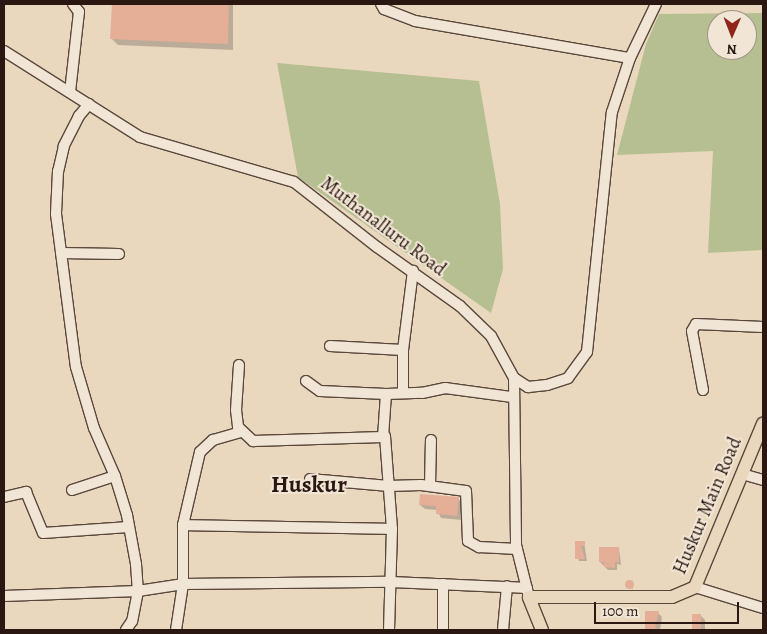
<!DOCTYPE html>
<style>
body{margin:0}
#map{position:relative;width:767px;height:634px;overflow:hidden;background:#e9d8be;font-family:Alegreya,serif}
div>[style]{position:absolute}
.green>*{inset:0;background:#b6bf91}
.shadow>*{inset:0;background:#0003}
.building>*{inset:0;background:#e5ae97}
.round{border-radius:50%}
.roads{filter:drop-shadow(1px 0 #5a473c) drop-shadow(-1px 0 #5a473c) drop-shadow(0 1px #5a473c) drop-shadow(0 -1px #5a473c)}
.minor>*{height:10px;margin:-5px;padding:0 5px;transform-origin:5px;border-radius:5px;background:#f1e6d5}
.major>*{height:12px;margin:-6px;padding:0 6px;transform-origin:6px;border-radius:6px;background:#e9d8be}
span{translate:-50% -50%;white-space:nowrap;text-align:center;line-height:1.15;-webkit-text-stroke:4px #f1e6d5;paint-order:stroke}
.street-label{font-size:19px;color:#2a1711}
.district-label{font-size:24px;color:#2a1711;font-weight:700}
.frame{position:absolute;inset:0;border:5px solid #2a1711;pointer-events:none}
.north{position:absolute;left:707px;top:10px;width:50px;height:50px;box-sizing:border-box;background:#f1e6d5;border:1px solid #a19387;border-radius:50%;rotate:181deg;font-size:14px;font-weight:700;line-height:20px;text-align:center;color:#2a1711}
.north::after{content:'';display:block;margin:auto;width:18px;height:22px;background:#8f2418;clip-path:polygon(50% 0,100% 100%,50% 72%,0 100%)}
.scale{position:absolute;left:594px;top:602px;width:145px;height:22px;box-sizing:border-box;border:2px solid #2a1711;border-top:0;padding-left:6px;font-size:15px;line-height:18px;white-space:nowrap;color:#2a1711;-webkit-text-stroke:4px #f1e6d5;paint-order:stroke}
</style>
<div id="map">
<div class="green">
<div style="clip-path:polygon(evenodd,763px 13px,763px 250px,708px 253px,713px 151px,617px 155px,646px 44px,659px 14px,763px 13px,717px 20px,747px 20px,747px 50px,717px 50px,717px 20px)"></div>
<div style="clip-path:polygon(277px 63px,479px 81px,500px 204px,503px 269px,491px 313px,298px 177px)"></div>
</div>
<div class="shadow">
<div style="clip-path:polygon(113px 4px,233px 4px,233px 50px,118px 45px,112px 39px)"></div>
<div style="clip-path:polygon(458px 499px,463px 503px,461px 520px,441px 518px,437px 510px,425px 509px,420px 505px)"></div>
<div style="clip-path:polygon(584px 542px,587px 561px,579px 561px,575px 545px)"></div>
<div style="clip-path:polygon(619px 548px,621px 565px,617px 564px,617px 570px,608px 570px,600px 562px)"></div>
<div style="clip-path:polygon(628px 580px,633px 581px,633px 589px,626px 583px)"></div>
<div style="clip-path:polygon(646px 612px,658px 613px,662px 617px,660px 630px,679px 630px,646px 630px)"></div>
<div style="clip-path:polygon(694px 615px,701px 616px,705px 620px,705px 630px,693px 630px)"></div>
</div>
<div class="building">
<div style="clip-path:polygon(112px 4px,229px 4px,228px 44px,110px 39px)"></div>
<div style="clip-path:polygon(420px 494px,459px 497px,457px 516px,436px 514px,436px 506px,419px 505px)"></div>
<div style="clip-path:polygon(575px 541px,585px 541px,585px 546px,581px 546px,585px 559px,575px 559px)"></div>
<div style="clip-path:polygon(599px 547px,619px 547px,619px 562px,615px 562px,615px 568px,604px 567px,604px 562px,599px 562px)"></div>
<div class="round" style="left:624.5px;top:579.5px;width:9px;height:9px"></div>
<div style="clip-path:polygon(645px 611px,659px 611px,655px 628px,664px 630px,645px 630px)"></div>
<div style="clip-path:polygon(692px 614px,701px 614px,701px 630px,692px 630px)"></div>
</div>
<div class="roads">
<div class="minor">
<div style="left:381px;top:4px;width:6px;rotate:59deg"></div>
<div style="left:384px;top:9px;width:33px;rotate:21deg"></div>
<div style="left:415px;top:21px;width:218px;rotate:9.8deg"></div>
<div style="left:4px;top:51px;width:161px;rotate:32.3deg"></div>
<div style="left:140px;top:137px;width:160px;rotate:16.3deg"></div>
<div style="left:294px;top:182px;width:105px;rotate:38.1deg"></div>
<div style="left:377px;top:247px;width:102px;rotate:35.4deg"></div>
<div style="left:460px;top:306px;width:43px;rotate:44.1deg"></div>
<div style="left:491px;top:336px;width:48px;rotate:61.3deg"></div>
<div style="left:514px;top:378px;width:167px;rotate:89.3deg"></div>
<div style="left:516px;top:545px;width:54px;rotate:76deg"></div>
<div style="left:70px;top:92px;width:81px;rotate:-83.6deg"></div>
<div style="left:79px;top:12px;width:10px;rotate:-127deg"></div>
<div style="left:89px;top:104px;width:16px;rotate:130deg"></div>
<div style="left:79px;top:116px;width:34px;rotate:117deg"></div>
<div style="left:64px;top:146px;width:26px;rotate:103deg"></div>
<div style="left:58px;top:171px;width:43px;rotate:92.7deg"></div>
<div style="left:56px;top:214px;width:154px;rotate:82.6deg"></div>
<div style="left:76px;top:367px;width:64px;rotate:73.6deg"></div>
<div style="left:94px;top:428px;width:52px;rotate:66.4deg"></div>
<div style="left:115px;top:476px;width:41px;rotate:72.9deg"></div>
<div style="left:127px;top:515px;width:50px;rotate:79.6deg"></div>
<div style="left:136px;top:564px;width:27px;rotate:86deg"></div>
<div style="left:138px;top:591px;width:31px;rotate:101deg"></div>
<div style="left:132px;top:621px;width:11px;rotate:124deg"></div>
<div style="left:61px;top:253px;width:58px;rotate:1deg"></div>
<div style="left:330px;top:346px;width:73px;rotate:3.1deg"></div>
<div style="left:239px;top:365px;width:45px;rotate:93.8deg"></div>
<div style="left:236px;top:410px;width:17px;rotate:83deg"></div>
<div style="left:238px;top:427px;width:21px;rotate:43deg"></div>
<div style="left:253px;top:441px;width:130px;rotate:-1.8deg"></div>
<div style="left:383px;top:437px;width:43px;rotate:-86deg"></div>
<div style="left:514px;top:378px;width:17px;rotate:33deg"></div>
<div style="left:528px;top:387px;width:19px;rotate:-6deg"></div>
<div style="left:547px;top:385px;width:22px;rotate:-18deg"></div>
<div style="left:568px;top:378px;width:32px;rotate:-54deg"></div>
<div style="left:587px;top:352px;width:241px;rotate:-84.1deg"></div>
<div style="left:612px;top:112px;width:57px;rotate:-71.6deg"></div>
<div style="left:630px;top:58px;width:60px;rotate:-64.3deg"></div>
<div style="left:306px;top:381px;width:17px;rotate:36deg"></div>
<div style="left:320px;top:391px;width:66px;rotate:2.6deg"></div>
<div style="left:386px;top:394px;width:36px;rotate:-2deg"></div>
<div style="left:422px;top:393px;width:24px;rotate:-12deg"></div>
<div style="left:445px;top:388px;width:68px;rotate:7.7deg"></div>
<div style="left:703px;top:390px;width:60px;rotate:-100.6deg"></div>
<div style="left:692px;top:331px;width:8px;rotate:-60deg"></div>
<div style="left:696px;top:324px;width:67px;rotate:2.6deg"></div>
<div style="left:403px;top:393px;width:43px;rotate:-90deg"></div>
<div style="left:403px;top:350px;width:80px;rotate:-82.8deg"></div>
<div style="left:385px;top:436px;width:93px;rotate:85.7deg"></div>
<div style="left:392px;top:529px;width:101px;rotate:91.7deg"></div>
<div style="left:742px;top:474px;width:22px;rotate:16deg"></div>
<div style="left:310px;top:479px;width:79px;rotate:5.1deg"></div>
<div style="left:389px;top:486px;width:32px;rotate:-2deg"></div>
<div style="left:421px;top:485px;width:45px;rotate:7.6deg"></div>
<div style="left:466px;top:491px;width:50px;rotate:87.7deg"></div>
<div style="left:468px;top:541px;width:13px;rotate:29deg"></div>
<div style="left:479px;top:547px;width:38px;rotate:3deg"></div>
<div style="left:430px;top:486px;width:46px;rotate:-88.8deg"></div>
<div style="left:72px;top:490px;width:45px;rotate:-18deg"></div>
<div style="left:4px;top:497px;width:23px;rotate:-13deg"></div>
<div style="left:26px;top:492px;width:44px;rotate:67.5deg"></div>
<div style="left:43px;top:533px;width:86px;rotate:-4deg"></div>
<div style="left:183px;top:525px;width:75px;rotate:-76.9deg"></div>
<div style="left:200px;top:452px;width:18px;rotate:-43deg"></div>
<div style="left:213px;top:440px;width:29px;rotate:-16deg"></div>
<div style="left:695px;top:587px;width:71px;rotate:17.2deg"></div>
<div style="left:4px;top:596px;width:134px;rotate:-2.1deg"></div>
<div style="left:138px;top:591px;width:46px;rotate:-8.8deg"></div>
<div style="left:183px;top:584px;width:208px;rotate:-0.6deg"></div>
<div style="left:391px;top:582px;width:136px;rotate:2.5deg"></div>
<div style="left:176px;top:630px;width:47px;rotate:-81.3deg"></div>
<div style="left:183px;top:584px;width:59px;rotate:-90deg"></div>
<div style="left:183px;top:525px;width:209px;rotate:1.1deg"></div>
<div style="left:443px;top:630px;width:46px;rotate:-90deg"></div>
<div style="left:503px;top:630px;width:44px;rotate:-84.8deg"></div>
</div>
<div class="major">
<div style="left:542px;top:630px;width:35px;rotate:-112deg"></div>
<div style="left:529px;top:597px;width:143px"></div>
<div style="left:672px;top:597px;width:25px;rotate:-23deg"></div>
<div style="left:695px;top:587px;width:177px;rotate:-67.4deg"></div>
</div>
</div>
<div class="street-label">
<span style="left:383px;top:227px;rotate:37deg">Muthanalluru Road</span>
<span style="left:708px;top:506px;rotate:-67deg">Huskur Main Road</span>
</div>
<div class="district-label">
<span style="left:309px;top:485px">Huskur</span>
</div>
<div class="frame"></div>
<div class="north">N</div>
<div class="scale">100 m</div>
</div>
